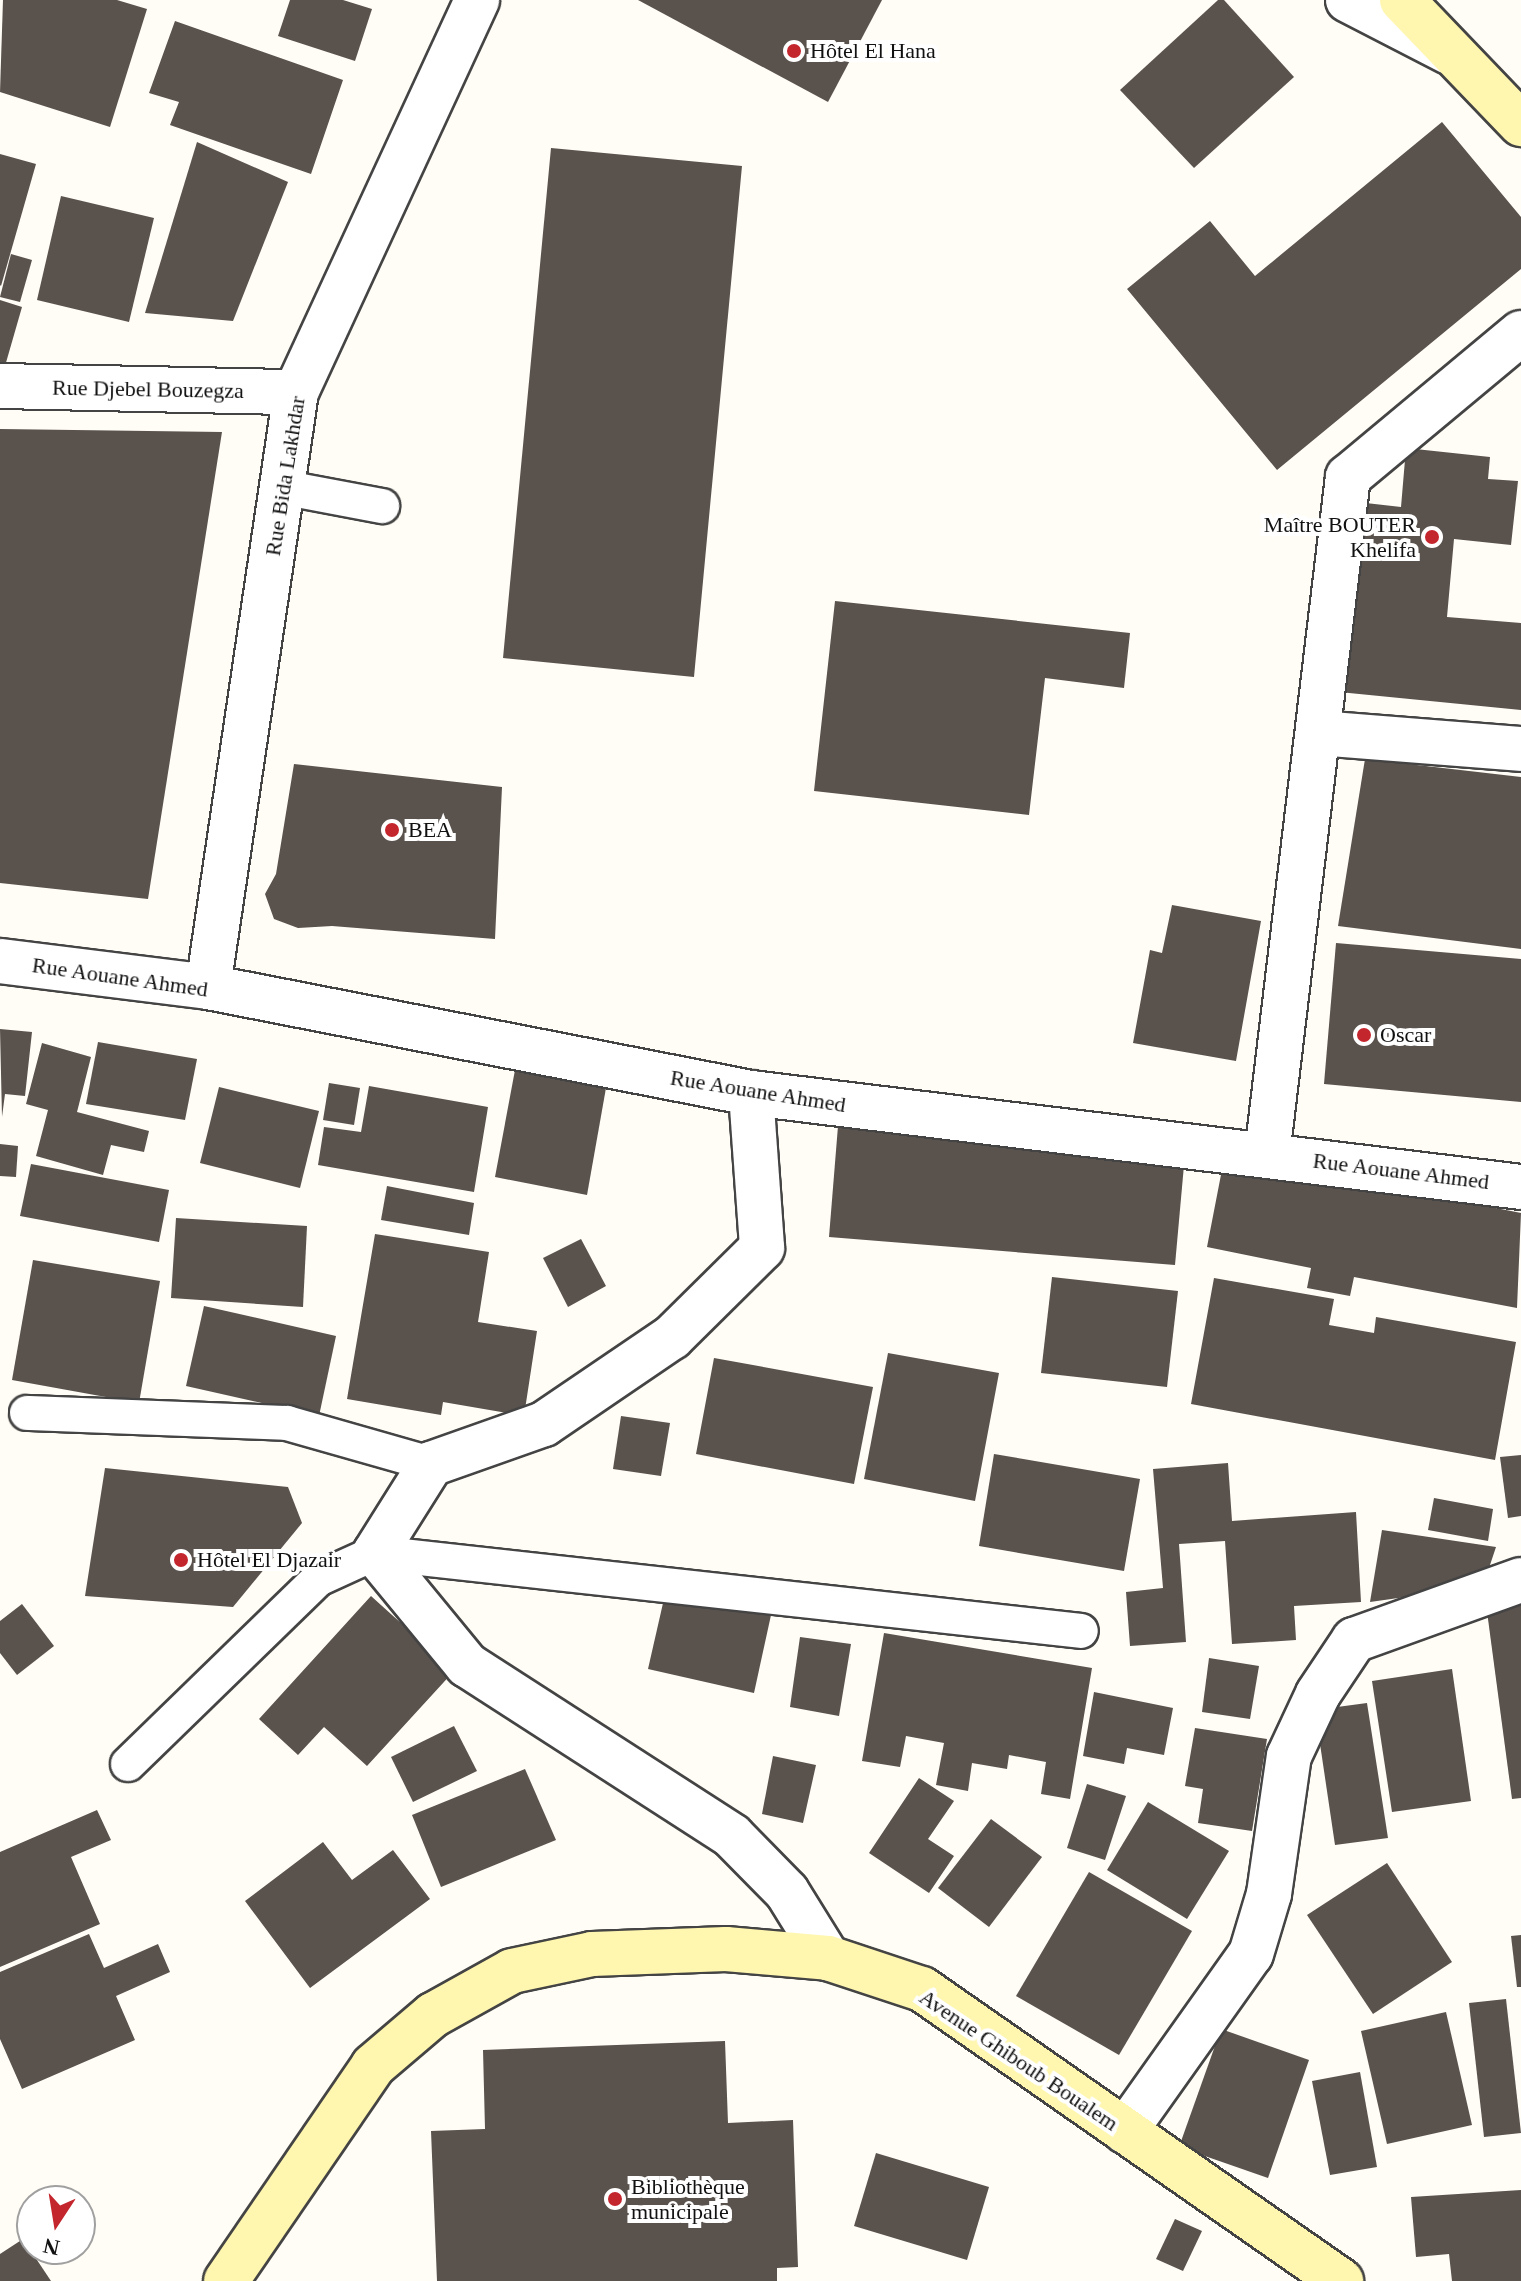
<!DOCTYPE html>
<meta charset="utf-8">
<style>
body{margin:0}
#map{position:relative;width:1521px;height:2281px;overflow:hidden;background:#fffdf5;font-family:Georgia,serif}
div>[style]{position:absolute}
.building>*{inset:0;background:#5a524d}
.roads{filter:drop-shadow(2px 0 #444) drop-shadow(-2px 0 #444) drop-shadow(0 2px #444) drop-shadow(0 -2px #444)}
.service>*{height:34px;margin:-17px;padding:0 17px;transform-origin:17px;border-radius:17px;background:#fff}
.minor>*{height:44px;margin:-22px;padding:0 22px;transform-origin:22px;border-radius:22px;background:#fff}
.tertiary>*{height:44px;margin:-22px;padding:0 22px;transform-origin:22px;border-radius:22px;background:#fff}
.secondary>*{height:44px;margin:-22px;padding:0 22px;transform-origin:22px;border-radius:22px;background:#fff6b0}
.dots>*{width:22px;height:22px;translate:-50% -50%;box-sizing:border-box;border:4px solid #fff;border-radius:50%}
span{translate:-50% -50%;white-space:nowrap;text-align:center;line-height:1.15;-webkit-text-stroke:8px #fff;paint-order:stroke}
.poi-label{font-size:22px;color:#111}
.left{translate:0 -50%;text-align:left}
.right{translate:-100% -50%;text-align:right}
.street-label{font-size:22px;color:#111}
.north{position:absolute;left:16px;top:2185px;width:80px;height:80px;box-sizing:border-box;background:#fff;border:2px solid #a0a0a0;border-radius:50%;rotate:192deg;font-size:22px;font-weight:700;line-height:32px;text-align:center;color:#111}
.north::after{content:'';display:block;margin:auto;width:28px;height:36px;background:#c4262e;clip-path:polygon(50% 0,100% 100%,50% 72%,0 100%)}
</style>
<div id="map">
<div class="building">
<div style="clip-path:polygon(3px 0,117px 0,147px 9px,110px 127px,0 92px)"></div>
<div style="clip-path:polygon(290px 0,343px 0,372px 9px,355px 61px,278px 36px)"></div>
<div style="clip-path:polygon(638px 0,882px 0,828px 102px)"></div>
<div style="clip-path:polygon(1218px 0,1224px 0,1294px 77px,1194px 168px,1120px 90px)"></div>
<div style="clip-path:polygon(175px 21px,343px 80px,311px 174px,170px 125px,179px 102px,149px 93px)"></div>
<div style="clip-path:polygon(1442px 122px,1521px 217px,1521px 269px,1277px 470px,1127px 289px,1210px 221px,1255px 276px)"></div>
<div style="clip-path:polygon(197px 142px,288px 182px,233px 321px,145px 313px)"></div>
<div style="clip-path:polygon(551px 148px,742px 166px,694px 677px,503px 658px)"></div>
<div style="clip-path:polygon(0 154px,36px 164px,1px 286px,0 285px)"></div>
<div style="clip-path:polygon(61px 196px,154px 218px,129px 322px,37px 300px)"></div>
<div style="clip-path:polygon(11px 254px,32px 260px,20px 302px,0 297px)"></div>
<div style="clip-path:polygon(0 300px,22px 307px,1px 380px,0 380px)"></div>
<div style="clip-path:polygon(0 429px,222px 432px,148px 899px,0 883px)"></div>
<div style="clip-path:polygon(1406px 448px,1490px 457px,1488px 479px,1518px 481px,1511px 545px,1454px 539px,1447px 617px,1521px 623px,1521px 710px,1339px 692px,1357px 502px,1401px 507px)"></div>
<div style="clip-path:polygon(835px 601px,1130px 633px,1124px 688px,1045px 678px,1029px 815px,814px 791px)"></div>
<div style="clip-path:polygon(1365px 759px,1521px 777px,1521px 949px,1338px 926px)"></div>
<div style="clip-path:polygon(294px 764px,502px 787px,495px 939px,332px 926px,298px 928px,274px 919px,265px 894px,276px 874px)"></div>
<div style="clip-path:polygon(1172px 905px,1261px 921px,1236px 1061px,1133px 1043px,1150px 950px,1162px 953px)"></div>
<div style="clip-path:polygon(1336px 943px,1521px 959px,1521px 1102px,1324px 1084px)"></div>
<div style="clip-path:polygon(0 1029px,32px 1032px,25px 1096px,5px 1094px,2px 1117px)"></div>
<div style="clip-path:polygon(98px 1042px,197px 1059px,185px 1120px,86px 1104px)"></div>
<div style="clip-path:polygon(42px 1043px,91px 1057px,77px 1112px,149px 1131px,144px 1152px,111px 1145px,103px 1175px,36px 1156px,48px 1110px,26px 1104px)"></div>
<div style="clip-path:polygon(518px 1054px,609px 1071px,587px 1195px,495px 1177px)"></div>
<div style="clip-path:polygon(329px 1083px,360px 1088px,354px 1125px,323px 1120px)"></div>
<div style="clip-path:polygon(369px 1086px,488px 1107px,474px 1192px,318px 1165px,324px 1127px,361px 1132px)"></div>
<div style="clip-path:polygon(219px 1087px,319px 1111px,300px 1188px,200px 1163px)"></div>
<div style="clip-path:polygon(838px 1126px,1185px 1154px,1175px 1265px,829px 1237px)"></div>
<div style="clip-path:polygon(0 1144px,18px 1146px,16px 1177px,0 1176px)"></div>
<div style="clip-path:polygon(1225px 1154px,1521px 1213px,1517px 1308px,1354px 1277px,1350px 1296px,1307px 1288px,1311px 1268px,1207px 1247px)"></div>
<div style="clip-path:polygon(31px 1164px,169px 1190px,159px 1242px,20px 1216px)"></div>
<div style="clip-path:polygon(387px 1186px,474px 1203px,469px 1235px,381px 1220px)"></div>
<div style="clip-path:polygon(176px 1218px,307px 1226px,303px 1307px,171px 1298px)"></div>
<div style="clip-path:polygon(375px 1234px,489px 1252px,478px 1322px,537px 1331px,524px 1416px,443px 1402px,441px 1415px,347px 1399px)"></div>
<div style="clip-path:polygon(581px 1239px,606px 1286px,568px 1307px,543px 1258px)"></div>
<div style="clip-path:polygon(33px 1260px,160px 1281px,139px 1403px,12px 1380px)"></div>
<div style="clip-path:polygon(1052px 1277px,1178px 1291px,1167px 1387px,1041px 1373px)"></div>
<div style="clip-path:polygon(1214px 1278px,1334px 1299px,1329px 1325px,1374px 1333px,1376px 1317px,1516px 1342px,1495px 1460px,1191px 1404px)"></div>
<div style="clip-path:polygon(204px 1306px,336px 1336px,319px 1416px,186px 1386px)"></div>
<div style="clip-path:polygon(888px 1353px,999px 1373px,975px 1501px,864px 1479px)"></div>
<div style="clip-path:polygon(714px 1358px,873px 1387px,854px 1484px,696px 1454px)"></div>
<div style="clip-path:polygon(621px 1416px,670px 1423px,661px 1476px,613px 1469px)"></div>
<div style="clip-path:polygon(994px 1454px,1140px 1479px,1124px 1571px,979px 1546px)"></div>
<div style="clip-path:polygon(1521px 1455px,1521px 1516px,1508px 1518px,1500px 1457px)"></div>
<div style="clip-path:polygon(1228px 1463px,1232px 1521px,1356px 1512px,1361px 1602px,1294px 1606px,1296px 1640px,1232px 1644px,1225px 1541px,1179px 1544px,1186px 1642px,1130px 1646px,1126px 1592px,1163px 1588px,1153px 1469px)"></div>
<div style="clip-path:polygon(105px 1468px,288px 1487px,302px 1523px,233px 1607px,85px 1596px)"></div>
<div style="clip-path:polygon(1434px 1498px,1493px 1509px,1488px 1541px,1428px 1530px)"></div>
<div style="clip-path:polygon(1382px 1530px,1496px 1547px,1483px 1586px,1370px 1602px)"></div>
<div style="clip-path:polygon(666px 1590px,771px 1615px,754px 1693px,648px 1669px)"></div>
<div style="clip-path:polygon(371px 1596px,454px 1671px,367px 1766px,324px 1727px,298px 1755px,259px 1719px)"></div>
<div style="clip-path:polygon(1521px 1599px,1521px 1798px,1512px 1799px,1486px 1604px)"></div>
<div style="clip-path:polygon(22px 1604px,54px 1646px,17px 1675px,0 1653px,0 1621px)"></div>
<div style="clip-path:polygon(884px 1633px,1092px 1668px,1070px 1799px,1041px 1794px,1046px 1762px,1009px 1755px,1007px 1769px,972px 1763px,968px 1791px,936px 1785px,944px 1743px,906px 1736px,900px 1767px,862px 1761px)"></div>
<div style="clip-path:polygon(800px 1637px,851px 1644px,839px 1716px,790px 1707px)"></div>
<div style="clip-path:polygon(1209px 1658px,1259px 1666px,1250px 1719px,1202px 1712px)"></div>
<div style="clip-path:polygon(1452px 1669px,1471px 1801px,1392px 1812px,1372px 1681px)"></div>
<div style="clip-path:polygon(1094px 1692px,1173px 1708px,1164px 1755px,1127px 1748px,1124px 1764px,1083px 1756px)"></div>
<div style="clip-path:polygon(1367px 1703px,1388px 1838px,1335px 1845px,1315px 1710px)"></div>
<div style="clip-path:polygon(454px 1726px,477px 1771px,413px 1802px,391px 1757px)"></div>
<div style="clip-path:polygon(1195px 1728px,1267px 1739px,1252px 1831px,1198px 1823px,1203px 1789px,1185px 1786px)"></div>
<div style="clip-path:polygon(773px 1756px,816px 1765px,803px 1823px,762px 1814px)"></div>
<div style="clip-path:polygon(525px 1769px,556px 1840px,441px 1887px,412px 1815px)"></div>
<div style="clip-path:polygon(919px 1778px,954px 1801px,928px 1839px,954px 1856px,929px 1893px,869px 1853px)"></div>
<div style="clip-path:polygon(1087px 1784px,1126px 1796px,1105px 1860px,1067px 1848px)"></div>
<div style="clip-path:polygon(1148px 1802px,1229px 1851px,1187px 1919px,1107px 1870px)"></div>
<div style="clip-path:polygon(97px 1810px,111px 1840px,71px 1857px,100px 1924px,0 1967px,0 1852px)"></div>
<div style="clip-path:polygon(991px 1819px,1042px 1857px,989px 1927px,938px 1888px)"></div>
<div style="clip-path:polygon(323px 1842px,352px 1880px,393px 1850px,430px 1899px,310px 1988px,245px 1901px)"></div>
<div style="clip-path:polygon(1387px 1863px,1452px 1962px,1373px 2014px,1307px 1915px)"></div>
<div style="clip-path:polygon(1089px 1872px,1192px 1931px,1119px 2055px,1016px 1996px)"></div>
<div style="clip-path:polygon(89px 1934px,104px 1968px,158px 1944px,170px 1972px,116px 1996px,135px 2040px,22px 2089px,0 2039px,0 1972px)"></div>
<div style="clip-path:polygon(1521px 1935px,1521px 1987px,1517px 1987px,1511px 1936px)"></div>
<div style="clip-path:polygon(1506px 1999px,1521px 2133px,1484px 2137px,1469px 2003px)"></div>
<div style="clip-path:polygon(1446px 2012px,1472px 2125px,1387px 2144px,1361px 2031px)"></div>
<div style="clip-path:polygon(1221px 2029px,1309px 2060px,1268px 2178px,1179px 2147px)"></div>
<div style="clip-path:polygon(725px 2041px,728px 2123px,793px 2120px,798px 2267px,777px 2268px,777px 2281px,437px 2281px,431px 2131px,485px 2129px,483px 2050px)"></div>
<div style="clip-path:polygon(1360px 2072px,1377px 2167px,1330px 2175px,1312px 2081px)"></div>
<div style="clip-path:polygon(876px 2153px,989px 2187px,967px 2260px,854px 2226px)"></div>
<div style="clip-path:polygon(1521px 2190px,1521px 2281px,1452px 2281px,1449px 2254px,1416px 2257px,1411px 2197px)"></div>
<div style="clip-path:polygon(1175px 2219px,1202px 2231px,1183px 2271px,1156px 2259px)"></div>
<div style="clip-path:polygon(23px 2239px,51px 2281px,0 2281px,0 2254px)"></div>
</div>
<div class="roads">
<div class="service">
<div style="left:281px;top:487px;width:103px;rotate:10.7deg"></div>
<div style="left:27px;top:1413px;width:260px;rotate:2.2deg"></div>
<div style="left:287px;top:1423px;width:150px;rotate:15.9deg"></div>
<div style="left:128px;top:1764px;width:265px;rotate:-44.2deg"></div>
<div style="left:318px;top:1579px;width:63px;rotate:-24.5deg"></div>
<div style="left:375px;top:1553px;width:710px;rotate:6.3deg"></div>
</div>
<div class="minor">
<div style="left:0;top:386px;width:296px;rotate:1.2deg"></div>
<div style="left:1318px;top:733px;width:204px;rotate:4.5deg"></div>
<div style="left:0;top:961px;width:210px;rotate:7.1deg"></div>
<div style="left:208px;top:987px;width:553px;rotate:11.05deg"></div>
<div style="left:751px;top:1093px;width:776px;rotate:6.96deg"></div>
<div style="left:208px;top:987px;width:601px;rotate:-81.59deg"></div>
<div style="left:296px;top:392px;width:432px;rotate:-65.2deg"></div>
<div style="left:751px;top:1093px;width:155px;rotate:85.9deg"></div>
<div style="left:762px;top:1248px;width:127px;rotate:135.3deg"></div>
<div style="left:672px;top:1337px;width:155px;rotate:145.8deg"></div>
<div style="left:544px;top:1424px;width:120px;rotate:160.5deg"></div>
<div style="left:431px;top:1464px;width:105px;rotate:122.2deg"></div>
<div style="left:375px;top:1553px;width:145px;rotate:50.6deg"></div>
<div style="left:467px;top:1665px;width:315px;rotate:32.8deg"></div>
<div style="left:732px;top:1836px;width:78px;rotate:45.5deg"></div>
<div style="left:787px;top:1892px;width:78px;rotate:58.2deg"></div>
<div style="left:1267px;top:1155px;width:683px;rotate:-83.19deg"></div>
<div style="left:1348px;top:477px;width:225px;rotate:-39.8deg"></div>
<div style="left:1125px;top:2131px;width:217px;rotate:-54.6deg"></div>
<div style="left:1251px;top:1954px;width:63px;rotate:-73.3deg"></div>
<div style="left:1269px;top:1894px;width:139px;rotate:-81.8deg"></div>
<div style="left:1289px;top:1756px;width:68px;rotate:-64.9deg"></div>
<div style="left:1318px;top:1694px;width:65px;rotate:-56.3deg"></div>
<div style="left:1354px;top:1640px;width:177px;rotate:-19.8deg"></div>
</div>
<div class="tertiary">
<div style="left:1348px;top:0;width:114px;rotate:27.2deg"></div>
</div>
<div class="secondary">
<div style="left:1402px;top:0;width:172px;rotate:46.2deg"></div>
<div style="left:226px;top:2281px;width:260px;rotate:-55.6deg"></div>
<div style="left:373px;top:2066px;width:79px;rotate:-40.4deg"></div>
<div style="left:433px;top:2015px;width:90px;rotate:-29.1deg"></div>
<div style="left:512px;top:1971px;width:82px;rotate:-12deg"></div>
<div style="left:592px;top:1954px;width:134px;rotate:-2.1deg"></div>
<div style="left:726px;top:1949px;width:102px;rotate:5deg"></div>
<div style="left:828px;top:1958px;width:99px;rotate:18.3deg"></div>
<div style="left:922px;top:1989px;width:511px;rotate:34.87deg"></div>
</div>
</div>
<div class="dots">
<div style="left:794px;top:51px;background:#c4262e"></div>
<div style="left:1432px;top:537px;background:#c4262e"></div>
<div style="left:392px;top:830px;background:#c4262e"></div>
<div style="left:1364px;top:1035px;background:#c4262e"></div>
<div style="left:181px;top:1560px;background:#c4262e"></div>
<div style="left:615px;top:2199px;background:#c4262e"></div>
</div>
<div class="poi-label">
<span class="left" style="left:810px;top:51px">Hôtel El Hana</span>
<span class="right" style="left:1416px;top:537px">Maître BOUTER<br>Khelifa</span>
<span class="left" style="left:408px;top:830px">BEA</span>
<span class="left" style="left:1380px;top:1035px">Oscar</span>
<span class="left" style="left:197px;top:1560px">Hôtel El Djazair</span>
<span class="left" style="left:631px;top:2199px">Bibliothèque<br>municipale</span>
</div>
<div class="street-label">
<span style="left:148px;top:389px;rotate:1deg">Rue Djebel Bouzegza</span>
<span style="left:285px;top:476px;rotate:-81deg">Rue Bida Lakhdar</span>
<span style="left:120px;top:977px;rotate:8deg">Rue Aouane Ahmed</span>
<span style="left:758px;top:1091px;rotate:9deg">Rue Aouane Ahmed</span>
<span style="left:1401px;top:1171px;rotate:7deg">Rue Aouane Ahmed</span>
<span style="left:1019px;top:2060px;rotate:34deg">Avenue Ghiboub Boualem</span>
</div>
<div class="north">N</div>
</div>
